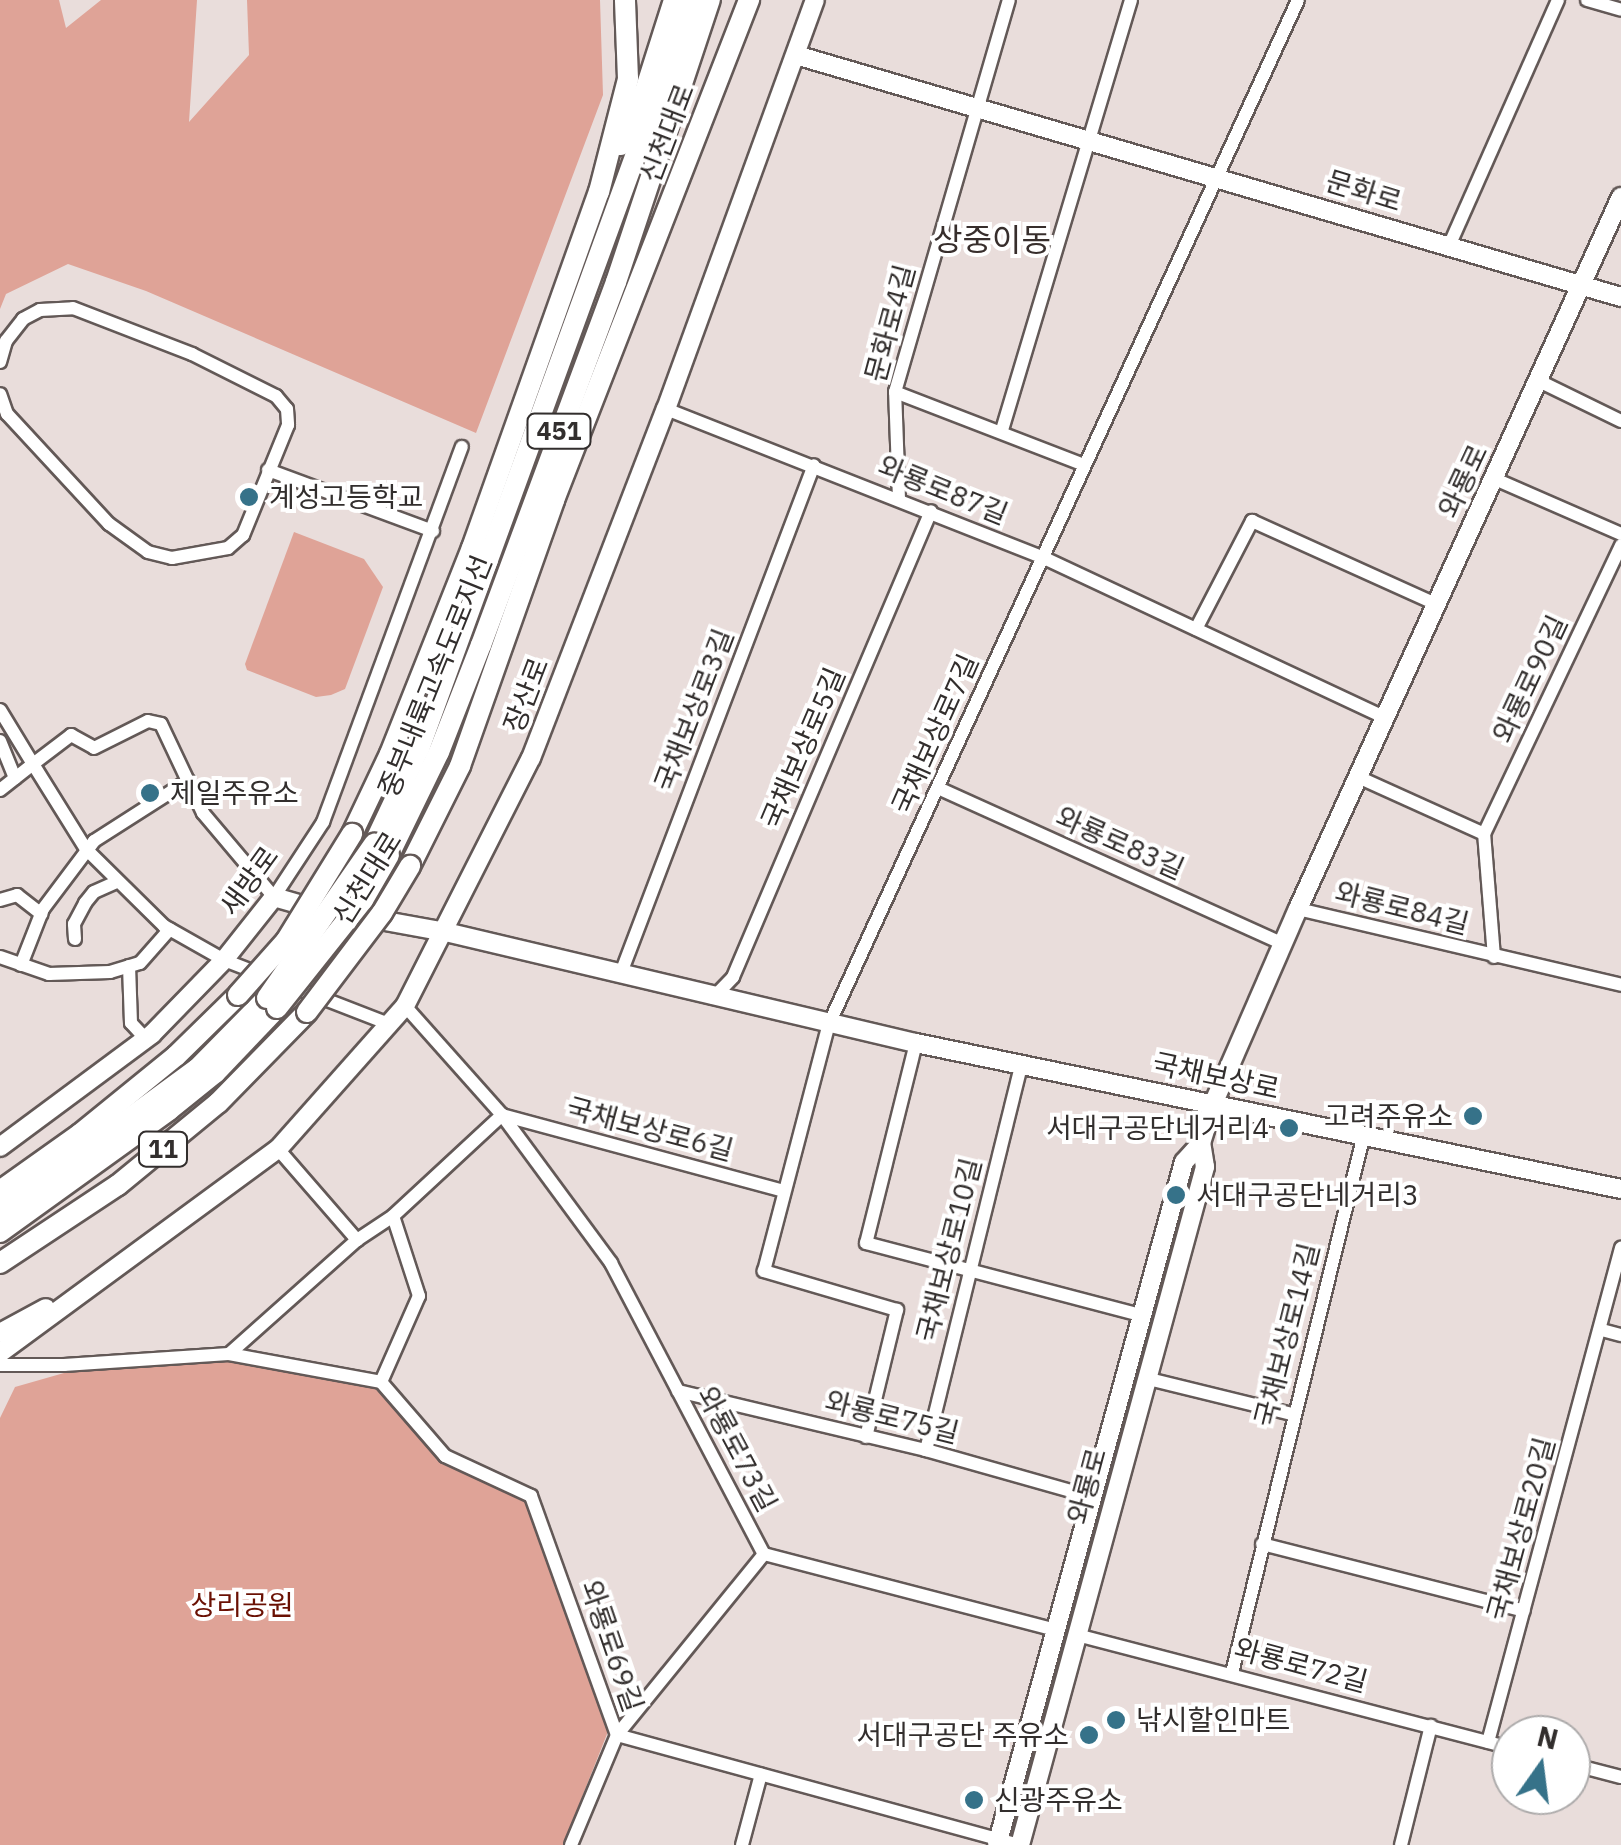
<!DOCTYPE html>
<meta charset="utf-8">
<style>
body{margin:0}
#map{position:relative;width:1621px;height:1845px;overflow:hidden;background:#e9dddb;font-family:"IBM Plex Sans","Noto Sans KR",sans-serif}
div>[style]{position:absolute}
.green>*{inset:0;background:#dfa397}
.roads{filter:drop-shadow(2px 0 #635957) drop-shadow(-2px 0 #635957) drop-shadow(0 2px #635957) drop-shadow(0 -2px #635957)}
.minor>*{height:12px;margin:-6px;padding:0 6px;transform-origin:6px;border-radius:6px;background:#fff}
.major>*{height:18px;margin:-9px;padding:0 9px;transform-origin:9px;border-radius:9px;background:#fff}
.highway>*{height:20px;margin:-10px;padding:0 10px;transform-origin:10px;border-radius:10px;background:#fff}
.bridges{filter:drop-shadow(2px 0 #635957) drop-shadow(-2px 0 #635957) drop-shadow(0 2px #635957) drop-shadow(0 -2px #635957)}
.highway-bridge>*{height:20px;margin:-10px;padding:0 10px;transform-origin:10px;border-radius:10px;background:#fff}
.dots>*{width:28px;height:28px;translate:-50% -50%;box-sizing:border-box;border:5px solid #fff;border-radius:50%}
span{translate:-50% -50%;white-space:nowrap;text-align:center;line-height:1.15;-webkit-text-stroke:8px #fff;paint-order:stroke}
.shield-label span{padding:2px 8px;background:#fff;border:2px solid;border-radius:8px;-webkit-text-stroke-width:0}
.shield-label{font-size:25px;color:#322e2d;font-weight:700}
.street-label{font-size:28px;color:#322e2d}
.poi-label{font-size:28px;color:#322e2d}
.left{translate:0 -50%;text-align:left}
.right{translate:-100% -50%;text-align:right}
.park-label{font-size:28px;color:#6a1003}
.quarter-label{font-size:32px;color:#372e2c}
.north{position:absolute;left:1491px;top:1715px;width:100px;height:100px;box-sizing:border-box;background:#fff;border:2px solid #adabab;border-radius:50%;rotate:14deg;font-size:28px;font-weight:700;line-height:40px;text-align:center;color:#322e2d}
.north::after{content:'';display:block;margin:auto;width:35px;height:45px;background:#367289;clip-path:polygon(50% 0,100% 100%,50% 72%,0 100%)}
</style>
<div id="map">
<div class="green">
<div style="clip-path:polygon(0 0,59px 0,66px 28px,101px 0,197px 0,189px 122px,249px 55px,247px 0,600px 0,603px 95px,476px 433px,146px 291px,68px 264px,6px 294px,0 309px)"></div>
<div style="clip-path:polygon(294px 532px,364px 559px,383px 587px,345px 689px,331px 695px,316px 697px,247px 670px,245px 664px)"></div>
<div style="clip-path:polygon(228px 1358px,380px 1387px,442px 1461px,528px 1501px,609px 1729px,563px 1845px,0 1845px,0 1418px,15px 1387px,71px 1371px)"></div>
</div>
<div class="roads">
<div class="minor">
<div style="left:1587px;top:0;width:35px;rotate:16deg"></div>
<div style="left:1449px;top:246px;width:269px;rotate:-66.1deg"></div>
<div style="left:0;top:362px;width:22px;rotate:-74deg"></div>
<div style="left:6px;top:341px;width:28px;rotate:-52deg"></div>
<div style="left:23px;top:319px;width:19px;rotate:-28deg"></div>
<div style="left:40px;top:310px;width:33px;rotate:-3deg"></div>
<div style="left:73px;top:308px;width:128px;rotate:21.1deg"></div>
<div style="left:192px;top:354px;width:94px;rotate:26.6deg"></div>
<div style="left:276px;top:396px;width:17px;rotate:50deg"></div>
<div style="left:287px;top:409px;width:16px;rotate:86deg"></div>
<div style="left:288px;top:425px;width:119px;rotate:112.2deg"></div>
<div style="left:243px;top:535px;width:20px;rotate:139deg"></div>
<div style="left:228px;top:548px;width:57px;rotate:169.9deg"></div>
<div style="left:172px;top:558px;width:25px;rotate:-166deg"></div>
<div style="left:148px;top:552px;width:48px;rotate:-144.3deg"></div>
<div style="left:109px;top:524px;width:150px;rotate:-132.8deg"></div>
<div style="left:7px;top:414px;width:21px;rotate:-109deg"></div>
<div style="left:1539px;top:381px;width:91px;rotate:26deg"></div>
<div style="left:895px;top:392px;width:200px;rotate:21.1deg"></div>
<div style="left:666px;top:409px;width:404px;rotate:21.5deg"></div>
<div style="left:1042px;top:557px;width:379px;rotate:25.1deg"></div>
<div style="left:1002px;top:430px;width:449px;rotate:-73.3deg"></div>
<div style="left:268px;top:470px;width:176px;rotate:20.3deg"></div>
<div style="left:1495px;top:479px;width:137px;rotate:23.6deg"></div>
<div style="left:899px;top:499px;width:107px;rotate:-92.1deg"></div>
<div style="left:895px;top:392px;width:408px;rotate:-73.8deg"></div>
<div style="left:1196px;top:629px;width:122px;rotate:-62.6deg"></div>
<div style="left:1252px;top:521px;width:202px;rotate:24.3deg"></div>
<div style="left:0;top:710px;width:63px;rotate:58.6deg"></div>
<div style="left:33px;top:764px;width:48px;rotate:-37.3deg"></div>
<div style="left:71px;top:735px;width:26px;rotate:29deg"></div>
<div style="left:94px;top:748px;width:60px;rotate:-26.6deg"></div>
<div style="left:148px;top:721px;width:13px;rotate:13deg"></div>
<div style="left:161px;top:724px;width:98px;rotate:64.7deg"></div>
<div style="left:203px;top:813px;width:110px;rotate:49.8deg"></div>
<div style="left:274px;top:897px;width:90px;rotate:-56.8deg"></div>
<div style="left:323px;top:822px;width:400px;rotate:-69.7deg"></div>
<div style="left:0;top:741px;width:40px;rotate:68deg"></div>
<div style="left:1358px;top:777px;width:138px;rotate:24.3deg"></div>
<div style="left:938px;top:788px;width:379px;rotate:24.3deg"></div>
<div style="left:0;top:790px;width:42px;rotate:-38.2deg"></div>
<div style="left:33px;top:764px;width:100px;rotate:58.1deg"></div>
<div style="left:86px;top:849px;width:110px;rotate:44.6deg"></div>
<div style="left:164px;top:926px;width:69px;rotate:29.5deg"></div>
<div style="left:224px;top:960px;width:177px;rotate:21.2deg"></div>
<div style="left:0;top:900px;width:18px;rotate:-16deg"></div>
<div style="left:17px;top:895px;width:31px;rotate:38deg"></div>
<div style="left:1298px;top:909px;width:332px;rotate:13.2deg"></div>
<div style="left:75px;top:939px;width:15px;rotate:-94deg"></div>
<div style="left:74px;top:924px;width:24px;rotate:-62deg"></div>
<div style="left:85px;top:903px;width:14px;rotate:-51deg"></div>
<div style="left:94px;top:892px;width:24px;rotate:-24deg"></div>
<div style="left:0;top:957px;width:52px;rotate:19.1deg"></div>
<div style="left:49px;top:974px;width:61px;rotate:-1.9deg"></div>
<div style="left:110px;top:972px;width:31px;rotate:-17deg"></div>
<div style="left:140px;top:963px;width:45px;rotate:-48.6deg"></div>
<div style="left:1494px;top:957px;width:123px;rotate:-94.6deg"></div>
<div style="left:1484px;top:834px;width:320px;rotate:-64.6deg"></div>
<div style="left:21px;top:965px;width:60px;rotate:-68.6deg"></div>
<div style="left:43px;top:909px;width:85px;rotate:-53.1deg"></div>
<div style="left:94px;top:841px;width:112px;rotate:-32.6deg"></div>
<div style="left:129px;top:966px;width:57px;rotate:88deg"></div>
<div style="left:131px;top:1023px;width:22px;rotate:47deg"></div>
<div style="left:621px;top:973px;width:543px;rotate:-69.2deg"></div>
<div style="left:713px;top:998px;width:29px;rotate:-46deg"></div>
<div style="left:733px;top:977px;width:506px;rotate:-66.98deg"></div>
<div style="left:405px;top:1006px;width:146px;rotate:48.3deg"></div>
<div style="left:502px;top:1115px;width:184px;rotate:53.6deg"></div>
<div style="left:611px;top:1263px;width:329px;rotate:62.3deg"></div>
<div style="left:764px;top:1554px;width:301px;rotate:14.6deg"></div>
<div style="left:916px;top:1043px;width:206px;rotate:104deg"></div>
<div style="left:866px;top:1243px;width:284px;rotate:14.7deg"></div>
<div style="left:278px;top:1149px;width:121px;rotate:49deg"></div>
<div style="left:1602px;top:1330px;width:20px;rotate:15deg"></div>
<div style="left:229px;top:1354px;width:171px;rotate:-41.7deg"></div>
<div style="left:357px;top:1240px;width:43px;rotate:-33.7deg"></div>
<div style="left:393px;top:1216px;width:149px;rotate:-42.8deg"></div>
<div style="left:502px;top:1115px;width:292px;rotate:15.1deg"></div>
<div style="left:0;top:1365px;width:64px"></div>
<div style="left:64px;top:1365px;width:165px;rotate:-3.8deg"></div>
<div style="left:229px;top:1354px;width:155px;rotate:10.4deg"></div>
<div style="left:381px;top:1382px;width:98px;rotate:49.1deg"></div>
<div style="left:445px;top:1456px;width:95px;rotate:24.9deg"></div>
<div style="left:531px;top:1496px;width:254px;rotate:70.2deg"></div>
<div style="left:617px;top:1735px;width:418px;rotate:15.3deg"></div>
<div style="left:1145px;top:1378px;width:151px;rotate:13.8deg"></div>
<div style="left:381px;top:1382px;width:94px;rotate:-66.2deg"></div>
<div style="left:419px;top:1296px;width:84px;rotate:-108deg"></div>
<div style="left:678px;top:1391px;width:255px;rotate:13.4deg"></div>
<div style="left:926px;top:1450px;width:173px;rotate:15.8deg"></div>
<div style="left:866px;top:1437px;width:131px;rotate:-76.3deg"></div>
<div style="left:897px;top:1310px;width:139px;rotate:-163.7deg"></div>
<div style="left:764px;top:1271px;width:255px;rotate:-75.3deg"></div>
<div style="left:829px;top:1024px;width:1126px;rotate:-65.39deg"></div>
<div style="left:926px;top:1450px;width:399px;rotate:-76.1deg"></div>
<div style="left:1262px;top:1544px;width:270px;rotate:14.3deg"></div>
<div style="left:1077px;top:1635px;width:448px;rotate:14.6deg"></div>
<div style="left:1232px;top:1673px;width:551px;rotate:-76.24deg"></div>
<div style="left:1488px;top:1742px;width:512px;rotate:-74.93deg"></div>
<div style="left:1571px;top:1764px;width:52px;rotate:14.6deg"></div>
<div style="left:571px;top:1845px;width:119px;rotate:-67.3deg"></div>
<div style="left:617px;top:1735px;width:233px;rotate:-50.9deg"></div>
<div style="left:742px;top:1845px;width:73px;rotate:-75deg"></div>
<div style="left:1401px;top:1845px;width:123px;rotate:-75.9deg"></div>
</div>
<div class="major">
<div style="left:796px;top:55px;width:860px;rotate:16.35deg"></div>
<div style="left:341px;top:913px;width:107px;rotate:10.3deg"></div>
<div style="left:446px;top:932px;width:483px;rotate:13.3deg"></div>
<div style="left:916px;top:1043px;width:720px;rotate:11.7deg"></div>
<div style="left:0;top:1147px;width:189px;rotate:-36.6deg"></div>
<div style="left:152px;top:1034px;width:103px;rotate:-45.8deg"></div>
<div style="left:224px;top:960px;width:80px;rotate:-51.6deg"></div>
<div style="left:274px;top:897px;width:44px;rotate:15.9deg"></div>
<div style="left:0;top:1333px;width:52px;rotate:-28.5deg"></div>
<div style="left:0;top:1353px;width:345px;rotate:-36.3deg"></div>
<div style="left:278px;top:1149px;width:191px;rotate:-48.4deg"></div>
<div style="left:405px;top:1006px;width:278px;rotate:-63.1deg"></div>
<div style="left:531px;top:758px;width:374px;rotate:-68.9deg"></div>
<div style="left:666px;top:409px;width:435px;rotate:-70deg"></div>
<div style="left:997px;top:1845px;width:708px;rotate:-74.69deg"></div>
<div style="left:1184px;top:1162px;width:25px;rotate:-48deg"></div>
<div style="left:1201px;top:1143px;width:43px;rotate:-72.4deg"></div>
<div style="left:1214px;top:1102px;width:210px;rotate:-66.5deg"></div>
<div style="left:1298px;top:909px;width:782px;rotate:-65.6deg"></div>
<div style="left:1020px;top:1845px;width:703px;rotate:-74.74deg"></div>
<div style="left:1205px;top:1167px;width:24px;rotate:-99deg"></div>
</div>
<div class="highway">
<div style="left:621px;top:145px;width:59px;rotate:-66deg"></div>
<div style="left:645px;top:91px;width:96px;rotate:-72.3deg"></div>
<div style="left:352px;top:834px;width:89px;rotate:-64.6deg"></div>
<div style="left:390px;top:754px;width:222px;rotate:-68.3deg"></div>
<div style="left:472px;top:548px;width:378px;rotate:-70.4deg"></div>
<div style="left:599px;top:192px;width:117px;rotate:-75.6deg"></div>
<div style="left:628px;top:79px;width:79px;rotate:-92.2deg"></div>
<div style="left:374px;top:844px;width:105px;rotate:-64.7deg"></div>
<div style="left:419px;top:749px;width:797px;rotate:-69.97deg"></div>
<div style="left:389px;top:855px;width:114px;rotate:-64.1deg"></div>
<div style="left:439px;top:752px;width:115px;rotate:-68.6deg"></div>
<div style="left:481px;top:645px;width:387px;rotate:-69.6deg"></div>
<div style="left:616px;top:282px;width:297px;rotate:-71.6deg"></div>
<div style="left:410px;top:866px;width:112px;rotate:-63.4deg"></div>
<div style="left:460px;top:766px;width:282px;rotate:-70.5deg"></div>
<div style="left:554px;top:500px;width:537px;rotate:-68.69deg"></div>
<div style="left:0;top:1191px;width:98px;rotate:-35.5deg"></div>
<div style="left:80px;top:1134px;width:124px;rotate:-39.1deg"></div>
<div style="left:176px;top:1056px;width:87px;rotate:-44.5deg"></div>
<div style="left:0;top:1213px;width:244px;rotate:-36.2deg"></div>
<div style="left:197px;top:1069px;width:100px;rotate:-45.4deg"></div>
<div style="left:0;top:1232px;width:208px;rotate:-35.8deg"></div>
<div style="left:169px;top:1110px;width:59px;rotate:-38.8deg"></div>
<div style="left:215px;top:1073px;width:90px;rotate:-46.4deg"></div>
<div style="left:0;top:1263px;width:141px;rotate:-33.5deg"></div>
<div style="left:118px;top:1185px;width:129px;rotate:-39.4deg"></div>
<div style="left:218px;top:1103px;width:127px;rotate:-45.6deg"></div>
</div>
</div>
<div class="bridges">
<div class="highway-bridge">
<div style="left:238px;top:995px;width:72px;rotate:-48.4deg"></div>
<div style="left:286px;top:941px;width:126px;rotate:-58.3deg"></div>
<div style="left:267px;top:998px;width:188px;rotate:-55.2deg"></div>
<div style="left:277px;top:1008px;width:138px;rotate:-51.5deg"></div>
<div style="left:363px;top:900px;width:52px;rotate:-60deg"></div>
<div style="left:307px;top:1012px;width:124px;rotate:-52.9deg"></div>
<div style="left:382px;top:913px;width:55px;rotate:-59.2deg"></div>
</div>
</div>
<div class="dots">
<div style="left:249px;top:497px;background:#367289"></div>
<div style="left:150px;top:793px;background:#367289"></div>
<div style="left:1473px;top:1116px;background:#367289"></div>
<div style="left:1289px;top:1128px;background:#367289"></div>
<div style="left:1176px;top:1195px;background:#367289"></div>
<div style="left:1116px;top:1720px;background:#367289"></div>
<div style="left:1089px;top:1735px;background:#367289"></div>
<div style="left:974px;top:1800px;background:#367289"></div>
</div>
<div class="shield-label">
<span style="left:559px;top:431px">451</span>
<span style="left:163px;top:1149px">11</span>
</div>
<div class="street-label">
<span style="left:667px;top:133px;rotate:-69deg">신천대로</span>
<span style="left:1364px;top:191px;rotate:17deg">문화로</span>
<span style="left:890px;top:323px;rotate:-75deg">문화로4길</span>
<span style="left:1463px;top:481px;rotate:-65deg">와룡로</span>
<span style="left:943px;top:490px;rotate:22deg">와룡로87길</span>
<span style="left:435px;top:676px;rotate:-68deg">중부내륙고속도로지선</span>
<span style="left:1530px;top:679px;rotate:-65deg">와룡로90길</span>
<span style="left:526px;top:695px;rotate:-69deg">장산로</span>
<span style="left:694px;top:710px;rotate:-69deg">국채보상로3길</span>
<span style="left:935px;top:734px;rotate:-66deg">국채보상로7길</span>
<span style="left:803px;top:748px;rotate:-67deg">국채보상로5길</span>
<span style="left:1120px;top:843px;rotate:24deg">와룡로83길</span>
<span style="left:367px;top:878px;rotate:-58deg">신천대로</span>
<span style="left:249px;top:881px;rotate:-54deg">새방로</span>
<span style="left:1402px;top:908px;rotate:14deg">와룡로84길</span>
<span style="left:1216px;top:1076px;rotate:12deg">국채보상로</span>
<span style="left:650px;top:1129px;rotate:15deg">국채보상로6길</span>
<span style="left:949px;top:1250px;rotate:-76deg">국채보상로10길</span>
<span style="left:1287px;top:1335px;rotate:-76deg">국채보상로14길</span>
<span style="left:892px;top:1417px;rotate:14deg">와룡로75길</span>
<span style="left:737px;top:1449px;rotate:62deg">와룡로73길</span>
<span style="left:1087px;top:1486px;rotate:-75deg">와룡로</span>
<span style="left:1521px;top:1529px;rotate:-75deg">국채보상로20길</span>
<span style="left:612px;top:1646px;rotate:71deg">와룡로69길</span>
<span style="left:1301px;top:1665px;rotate:15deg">와룡로72길</span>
</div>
<div class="poi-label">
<span class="left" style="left:269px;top:497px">계성고등학교</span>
<span class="left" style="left:170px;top:793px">제일주유소</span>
<span class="right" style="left:1453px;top:1116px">고려주유소</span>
<span class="right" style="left:1269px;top:1128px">서대구공단네거리4</span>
<span class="left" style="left:1196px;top:1195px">서대구공단네거리3</span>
<span class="left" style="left:1136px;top:1720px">낚시할인마트</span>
<span class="right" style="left:1069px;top:1735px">서대구공단 주유소</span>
<span class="left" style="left:994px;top:1800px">신광주유소</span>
</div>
<div class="park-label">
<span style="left:242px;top:1605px">상리공원</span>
</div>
<div class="quarter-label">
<span style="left:992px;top:239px">상중이동</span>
</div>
<div class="north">N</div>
</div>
